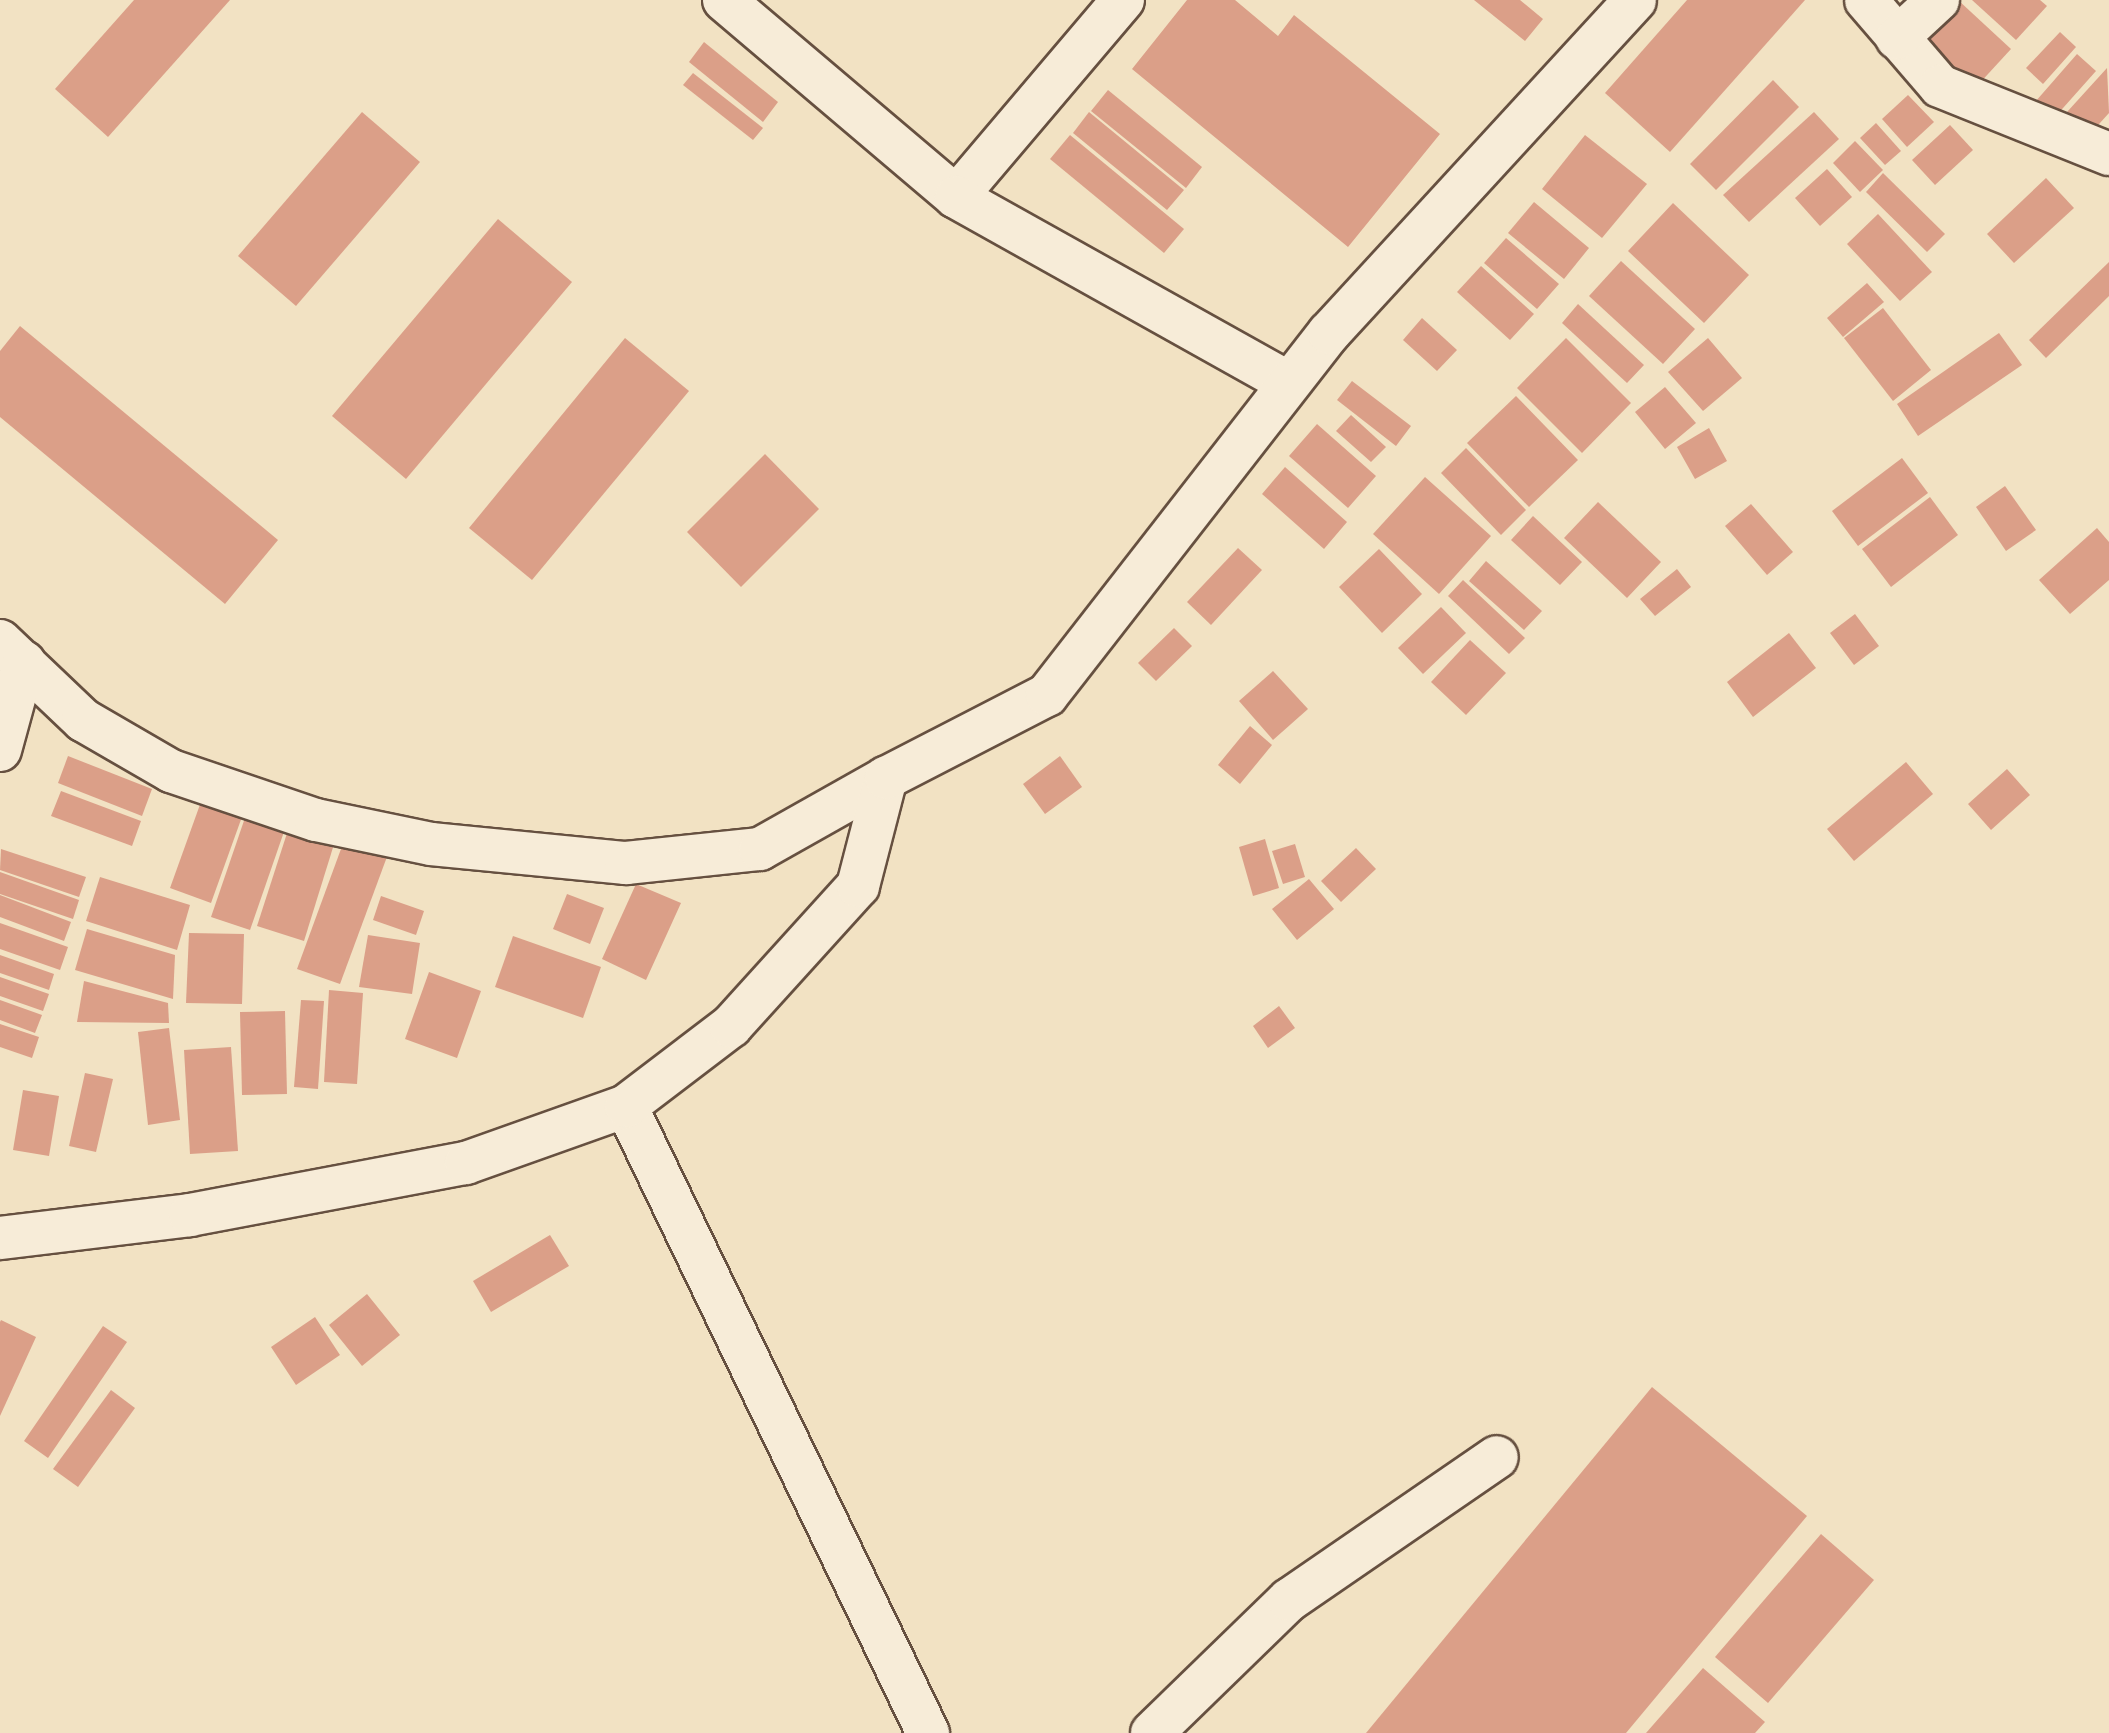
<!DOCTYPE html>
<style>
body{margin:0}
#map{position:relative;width:2109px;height:1733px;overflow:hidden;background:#f2e2c3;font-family:"Old Standard TT",serif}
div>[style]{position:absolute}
.building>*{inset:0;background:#db9f88}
.roads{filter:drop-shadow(2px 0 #665040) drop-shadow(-2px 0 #665040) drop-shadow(0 2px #665040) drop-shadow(0 -2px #665040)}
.street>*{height:42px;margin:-21px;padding:0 21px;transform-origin:21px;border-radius:21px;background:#f7ecd8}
span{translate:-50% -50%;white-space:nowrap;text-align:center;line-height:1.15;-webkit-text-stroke:7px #f7ecd8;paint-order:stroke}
</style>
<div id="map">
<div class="building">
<div style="clip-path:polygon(134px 0,230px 0,108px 137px,55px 89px)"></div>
<div style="clip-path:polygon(1187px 0,1235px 0,1278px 36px,1294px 15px,1440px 134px,1348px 247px,1132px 69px)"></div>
<div style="clip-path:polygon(1474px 0,1520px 0,1543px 19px,1525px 41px)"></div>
<div style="clip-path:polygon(1687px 0,1805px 0,1670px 152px,1605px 93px)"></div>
<div style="clip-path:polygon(1958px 0,2011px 49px,1977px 86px,1914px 40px)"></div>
<div style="clip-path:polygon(1972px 0,2040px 0,2047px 6px,2016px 40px)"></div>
<div style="clip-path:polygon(2060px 32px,2076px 47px,2043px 84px,2026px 68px)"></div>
<div style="clip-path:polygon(704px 42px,778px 102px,763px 122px,689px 62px)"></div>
<div style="clip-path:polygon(2077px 54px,2096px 71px,2047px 126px,2029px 109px)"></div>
<div style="clip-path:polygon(2107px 68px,2109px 113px,2090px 134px,2067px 112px)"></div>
<div style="clip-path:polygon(693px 73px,763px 128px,753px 140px,683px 85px)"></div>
<div style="clip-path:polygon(1773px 80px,1799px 107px,1716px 190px,1690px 164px)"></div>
<div style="clip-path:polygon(1108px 90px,1202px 167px,1186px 188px,1091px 111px)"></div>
<div style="clip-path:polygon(1908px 95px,1934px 122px,1907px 147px,1882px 119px)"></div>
<div style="clip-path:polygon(362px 112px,420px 162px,296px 306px,238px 256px)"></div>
<div style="clip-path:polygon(1089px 112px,1184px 190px,1167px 210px,1073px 133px)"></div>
<div style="clip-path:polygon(1814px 112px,1839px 139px,1749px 222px,1723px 195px)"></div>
<div style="clip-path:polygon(1876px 123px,1901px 151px,1885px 165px,1860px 138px)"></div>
<div style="clip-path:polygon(1950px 125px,1973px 150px,1935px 185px,1912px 160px)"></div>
<div style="clip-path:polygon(1070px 135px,1184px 229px,1164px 253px,1050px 159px)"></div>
<div style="clip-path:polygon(1585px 135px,1647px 184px,1602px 238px,1542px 189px)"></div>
<div style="clip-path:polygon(1855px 141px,1883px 170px,1860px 192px,1833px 163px)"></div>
<div style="clip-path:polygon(1827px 169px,1852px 197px,1820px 226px,1795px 198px)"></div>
<div style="clip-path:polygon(1883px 173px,1945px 234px,1927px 252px,1866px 192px)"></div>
<div style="clip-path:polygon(2046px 178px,2074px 208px,2014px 263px,1987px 234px)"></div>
<div style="clip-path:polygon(1534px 202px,1589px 248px,1564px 279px,1508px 233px)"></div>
<div style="clip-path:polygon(1673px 203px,1749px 275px,1704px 323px,1628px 251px)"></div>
<div style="clip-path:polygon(1878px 214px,1932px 272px,1900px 301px,1847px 244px)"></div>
<div style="clip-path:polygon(498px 219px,572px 282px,406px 479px,332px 416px)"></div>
<div style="clip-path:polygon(1506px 238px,1559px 284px,1537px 309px,1484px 263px)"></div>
<div style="clip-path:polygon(1621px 261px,1695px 329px,1663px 364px,1589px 296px)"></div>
<div style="clip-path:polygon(2109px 262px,2109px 296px,2046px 358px,2029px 340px)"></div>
<div style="clip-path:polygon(1481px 266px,1534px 314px,1510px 340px,1457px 292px)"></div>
<div style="clip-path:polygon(1867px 283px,1884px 302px,1843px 337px,1827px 318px)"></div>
<div style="clip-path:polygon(1578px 304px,1644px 365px,1627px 383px,1562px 323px)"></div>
<div style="clip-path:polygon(1883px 308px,1931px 370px,1893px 401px,1844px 338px)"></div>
<div style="clip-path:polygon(1422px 318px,1457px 350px,1437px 371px,1403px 340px)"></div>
<div style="clip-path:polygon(20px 326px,278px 540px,225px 604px,0 417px,0 351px)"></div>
<div style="clip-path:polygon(1999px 333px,2022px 365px,1918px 436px,1897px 404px)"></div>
<div style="clip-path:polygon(625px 338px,689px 391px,532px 580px,469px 528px)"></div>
<div style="clip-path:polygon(1566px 338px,1631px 403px,1582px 453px,1517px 388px)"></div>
<div style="clip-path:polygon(1708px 338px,1742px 378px,1703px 411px,1668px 372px)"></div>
<div style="clip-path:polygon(1352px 381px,1411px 426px,1396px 446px,1337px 400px)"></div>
<div style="clip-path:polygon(1665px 387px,1696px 423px,1665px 449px,1635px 412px)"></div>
<div style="clip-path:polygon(1516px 396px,1578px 460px,1529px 507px,1467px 443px)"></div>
<div style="clip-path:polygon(1351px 415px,1386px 447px,1371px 462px,1336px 431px)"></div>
<div style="clip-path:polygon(1317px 424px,1376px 476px,1348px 508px,1289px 456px)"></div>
<div style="clip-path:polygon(1709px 428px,1727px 461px,1695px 479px,1677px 447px)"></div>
<div style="clip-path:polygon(1466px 448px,1526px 510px,1501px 535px,1441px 473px)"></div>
<div style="clip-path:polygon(765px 454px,819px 509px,741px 587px,687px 532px)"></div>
<div style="clip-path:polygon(1902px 458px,1928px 493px,1858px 546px,1832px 511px)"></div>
<div style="clip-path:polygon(1285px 467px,1347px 522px,1324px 549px,1262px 494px)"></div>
<div style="clip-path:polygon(1425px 477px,1491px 536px,1439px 594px,1373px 534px)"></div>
<div style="clip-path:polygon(2005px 486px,2036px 530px,2006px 551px,1976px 507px)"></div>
<div style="clip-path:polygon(1930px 497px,1958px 535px,1891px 587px,1862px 549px)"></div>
<div style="clip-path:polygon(1598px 502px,1661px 562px,1627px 598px,1564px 538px)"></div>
<div style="clip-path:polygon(1751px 504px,1793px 552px,1767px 575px,1725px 526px)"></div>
<div style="clip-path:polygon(1533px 516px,1582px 562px,1560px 585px,1511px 540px)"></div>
<div style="clip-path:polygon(2097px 528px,2109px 542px,2109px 580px,2070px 614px,2039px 580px)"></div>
<div style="clip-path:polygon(1238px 548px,1262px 570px,1211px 625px,1187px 602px)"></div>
<div style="clip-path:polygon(1379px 549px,1422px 594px,1382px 633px,1339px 587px)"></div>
<div style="clip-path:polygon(1486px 561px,1542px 611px,1524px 630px,1469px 581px)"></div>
<div style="clip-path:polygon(1677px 569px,1691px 587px,1655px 616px,1640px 599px)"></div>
<div style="clip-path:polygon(1463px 580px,1525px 638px,1509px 654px,1448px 596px)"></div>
<div style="clip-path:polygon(1441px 607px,1466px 633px,1423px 674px,1398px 648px)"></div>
<div style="clip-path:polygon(1855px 614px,1879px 646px,1854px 665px,1830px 633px)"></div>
<div style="clip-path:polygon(1174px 628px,1192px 646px,1156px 681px,1138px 663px)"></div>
<div style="clip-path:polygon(1789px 633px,1816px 668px,1753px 717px,1727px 682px)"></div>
<div style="clip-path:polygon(1470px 640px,1506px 673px,1466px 715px,1431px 682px)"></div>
<div style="clip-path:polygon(1273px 671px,1308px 709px,1273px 740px,1239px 701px)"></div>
<div style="clip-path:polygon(1250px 726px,1272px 745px,1240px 784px,1218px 765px)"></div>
<div style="clip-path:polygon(68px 756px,152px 789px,142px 816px,58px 783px)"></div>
<div style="clip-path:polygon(1060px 756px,1082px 787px,1045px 814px,1023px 784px)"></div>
<div style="clip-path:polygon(1906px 762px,1933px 794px,1854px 861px,1827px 829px)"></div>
<div style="clip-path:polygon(2007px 769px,2030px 795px,1991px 830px,1968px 804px)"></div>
<div style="clip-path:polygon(61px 791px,141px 821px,132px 846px,51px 816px)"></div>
<div style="clip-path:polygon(202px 799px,243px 814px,211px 903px,170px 888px)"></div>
<div style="clip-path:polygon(248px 809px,287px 823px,250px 930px,211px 917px)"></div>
<div style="clip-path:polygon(289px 827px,335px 841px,304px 941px,257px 926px)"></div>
<div style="clip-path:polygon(345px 838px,388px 854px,340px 984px,297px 969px)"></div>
<div style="clip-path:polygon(1265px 839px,1279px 888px,1253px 896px,1239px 847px)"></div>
<div style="clip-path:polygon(1295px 844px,1305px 877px,1283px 884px,1272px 851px)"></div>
<div style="clip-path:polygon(1356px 848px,1376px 869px,1341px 902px,1321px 881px)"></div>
<div style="clip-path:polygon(1px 849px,86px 877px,79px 897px,0 870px)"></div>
<div style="clip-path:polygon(0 872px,79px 900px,73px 919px,0 894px)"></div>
<div style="clip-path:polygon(100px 877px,190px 905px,177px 950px,86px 921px)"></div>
<div style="clip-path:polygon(1309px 879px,1334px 909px,1297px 940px,1272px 909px)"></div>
<div style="clip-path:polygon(636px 884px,681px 903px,646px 980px,602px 959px)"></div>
<div style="clip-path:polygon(567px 894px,604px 908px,590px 944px,553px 929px)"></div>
<div style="clip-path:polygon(0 895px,71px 922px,64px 941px,0 917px)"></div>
<div style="clip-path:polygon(381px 896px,424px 911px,416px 935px,373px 920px)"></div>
<div style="clip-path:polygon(0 923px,68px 947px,60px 970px,0 949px)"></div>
<div style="clip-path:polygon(87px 929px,175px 955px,173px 999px,75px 970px)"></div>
<div style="clip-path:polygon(189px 933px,244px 934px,242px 1004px,186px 1003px)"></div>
<div style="clip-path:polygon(368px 935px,420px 943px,412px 994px,359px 987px)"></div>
<div style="clip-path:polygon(513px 936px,601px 967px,583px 1018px,495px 987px)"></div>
<div style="clip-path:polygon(0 955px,54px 974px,49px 990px,0 973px)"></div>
<div style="clip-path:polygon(429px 972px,481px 991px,457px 1058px,405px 1039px)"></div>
<div style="clip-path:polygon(0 977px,49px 994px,43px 1011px,0 996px)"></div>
<div style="clip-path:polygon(84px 981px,168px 1003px,169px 1023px,77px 1022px)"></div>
<div style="clip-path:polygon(329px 990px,363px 993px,357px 1084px,324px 1082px)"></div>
<div style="clip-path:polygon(0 1000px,42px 1015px,35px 1033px,0 1020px)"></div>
<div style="clip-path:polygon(301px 1000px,324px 1001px,318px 1089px,294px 1087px)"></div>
<div style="clip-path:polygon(1279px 1006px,1295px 1028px,1268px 1048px,1253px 1026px)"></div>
<div style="clip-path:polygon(285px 1011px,287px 1094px,242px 1095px,240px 1012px)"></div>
<div style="clip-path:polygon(0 1024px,39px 1037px,32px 1058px,0 1047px)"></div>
<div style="clip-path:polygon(169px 1028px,180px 1120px,148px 1125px,138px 1032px)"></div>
<div style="clip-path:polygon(231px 1047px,238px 1151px,190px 1154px,184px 1050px)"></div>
<div style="clip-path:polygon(85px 1073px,113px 1079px,96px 1152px,69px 1146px)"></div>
<div style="clip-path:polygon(23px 1090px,59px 1096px,49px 1156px,13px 1150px)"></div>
<div style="clip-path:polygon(550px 1235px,569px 1266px,491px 1312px,473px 1281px)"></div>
<div style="clip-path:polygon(367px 1294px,400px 1335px,362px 1366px,329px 1325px)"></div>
<div style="clip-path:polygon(315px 1317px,340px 1355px,296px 1385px,271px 1347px)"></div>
<div style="clip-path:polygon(1px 1320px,36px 1337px,0 1416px,0 1322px)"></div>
<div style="clip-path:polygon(103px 1326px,127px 1342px,48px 1458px,24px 1441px)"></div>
<div style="clip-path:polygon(1652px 1387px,1807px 1516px,1626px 1733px,1366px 1733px)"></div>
<div style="clip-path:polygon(111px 1390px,135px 1408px,78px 1487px,53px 1469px)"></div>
<div style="clip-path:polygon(1821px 1534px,1874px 1580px,1768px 1703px,1715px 1657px)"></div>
<div style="clip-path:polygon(1703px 1668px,1765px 1722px,1755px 1733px,1646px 1733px)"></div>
</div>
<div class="roads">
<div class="street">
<div style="left:724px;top:0;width:304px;rotate:40.3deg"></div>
<div style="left:1123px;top:0;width:258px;rotate:130.3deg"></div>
<div style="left:956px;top:197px;width:381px;rotate:29.2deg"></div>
<div style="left:1866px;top:0;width:113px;rotate:49.3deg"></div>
<div style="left:1940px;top:86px;width:182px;rotate:21.9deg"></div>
<div style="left:1897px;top:38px;width:56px;rotate:-42.8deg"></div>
<div style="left:0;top:641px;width:115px;rotate:43.6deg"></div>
<div style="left:83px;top:720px;width:102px;rotate:30.1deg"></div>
<div style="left:171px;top:771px;width:153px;rotate:18.7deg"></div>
<div style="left:316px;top:820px;width:117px;rotate:11.8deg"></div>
<div style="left:431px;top:844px;width:196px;rotate:5.6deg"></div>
<div style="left:626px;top:863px;width:135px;rotate:-6deg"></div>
<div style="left:760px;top:849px;width:145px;rotate:-29.4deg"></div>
<div style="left:0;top:750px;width:91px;rotate:-74.7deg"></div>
<div style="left:626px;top:1106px;width:696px;rotate:64.28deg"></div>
<div style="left:0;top:1238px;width:191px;rotate:-6.9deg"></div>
<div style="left:190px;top:1215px;width:281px;rotate:-10.7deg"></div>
<div style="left:466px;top:1163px;width:170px;rotate:-19.6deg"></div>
<div style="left:626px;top:1106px;width:132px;rotate:-37.3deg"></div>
<div style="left:731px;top:1026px;width:189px;rotate:-47.8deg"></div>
<div style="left:858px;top:886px;width:112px;rotate:-75.5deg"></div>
<div style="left:886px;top:778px;width:181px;rotate:-27.3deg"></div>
<div style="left:1047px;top:695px;width:459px;rotate:-52.1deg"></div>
<div style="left:1329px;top:333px;width:452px;rotate:-47.4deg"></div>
<div style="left:1152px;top:1733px;width:191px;rotate:-44.2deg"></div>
<div style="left:1289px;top:1600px;width:252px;rotate:-34.5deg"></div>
</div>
</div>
</div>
